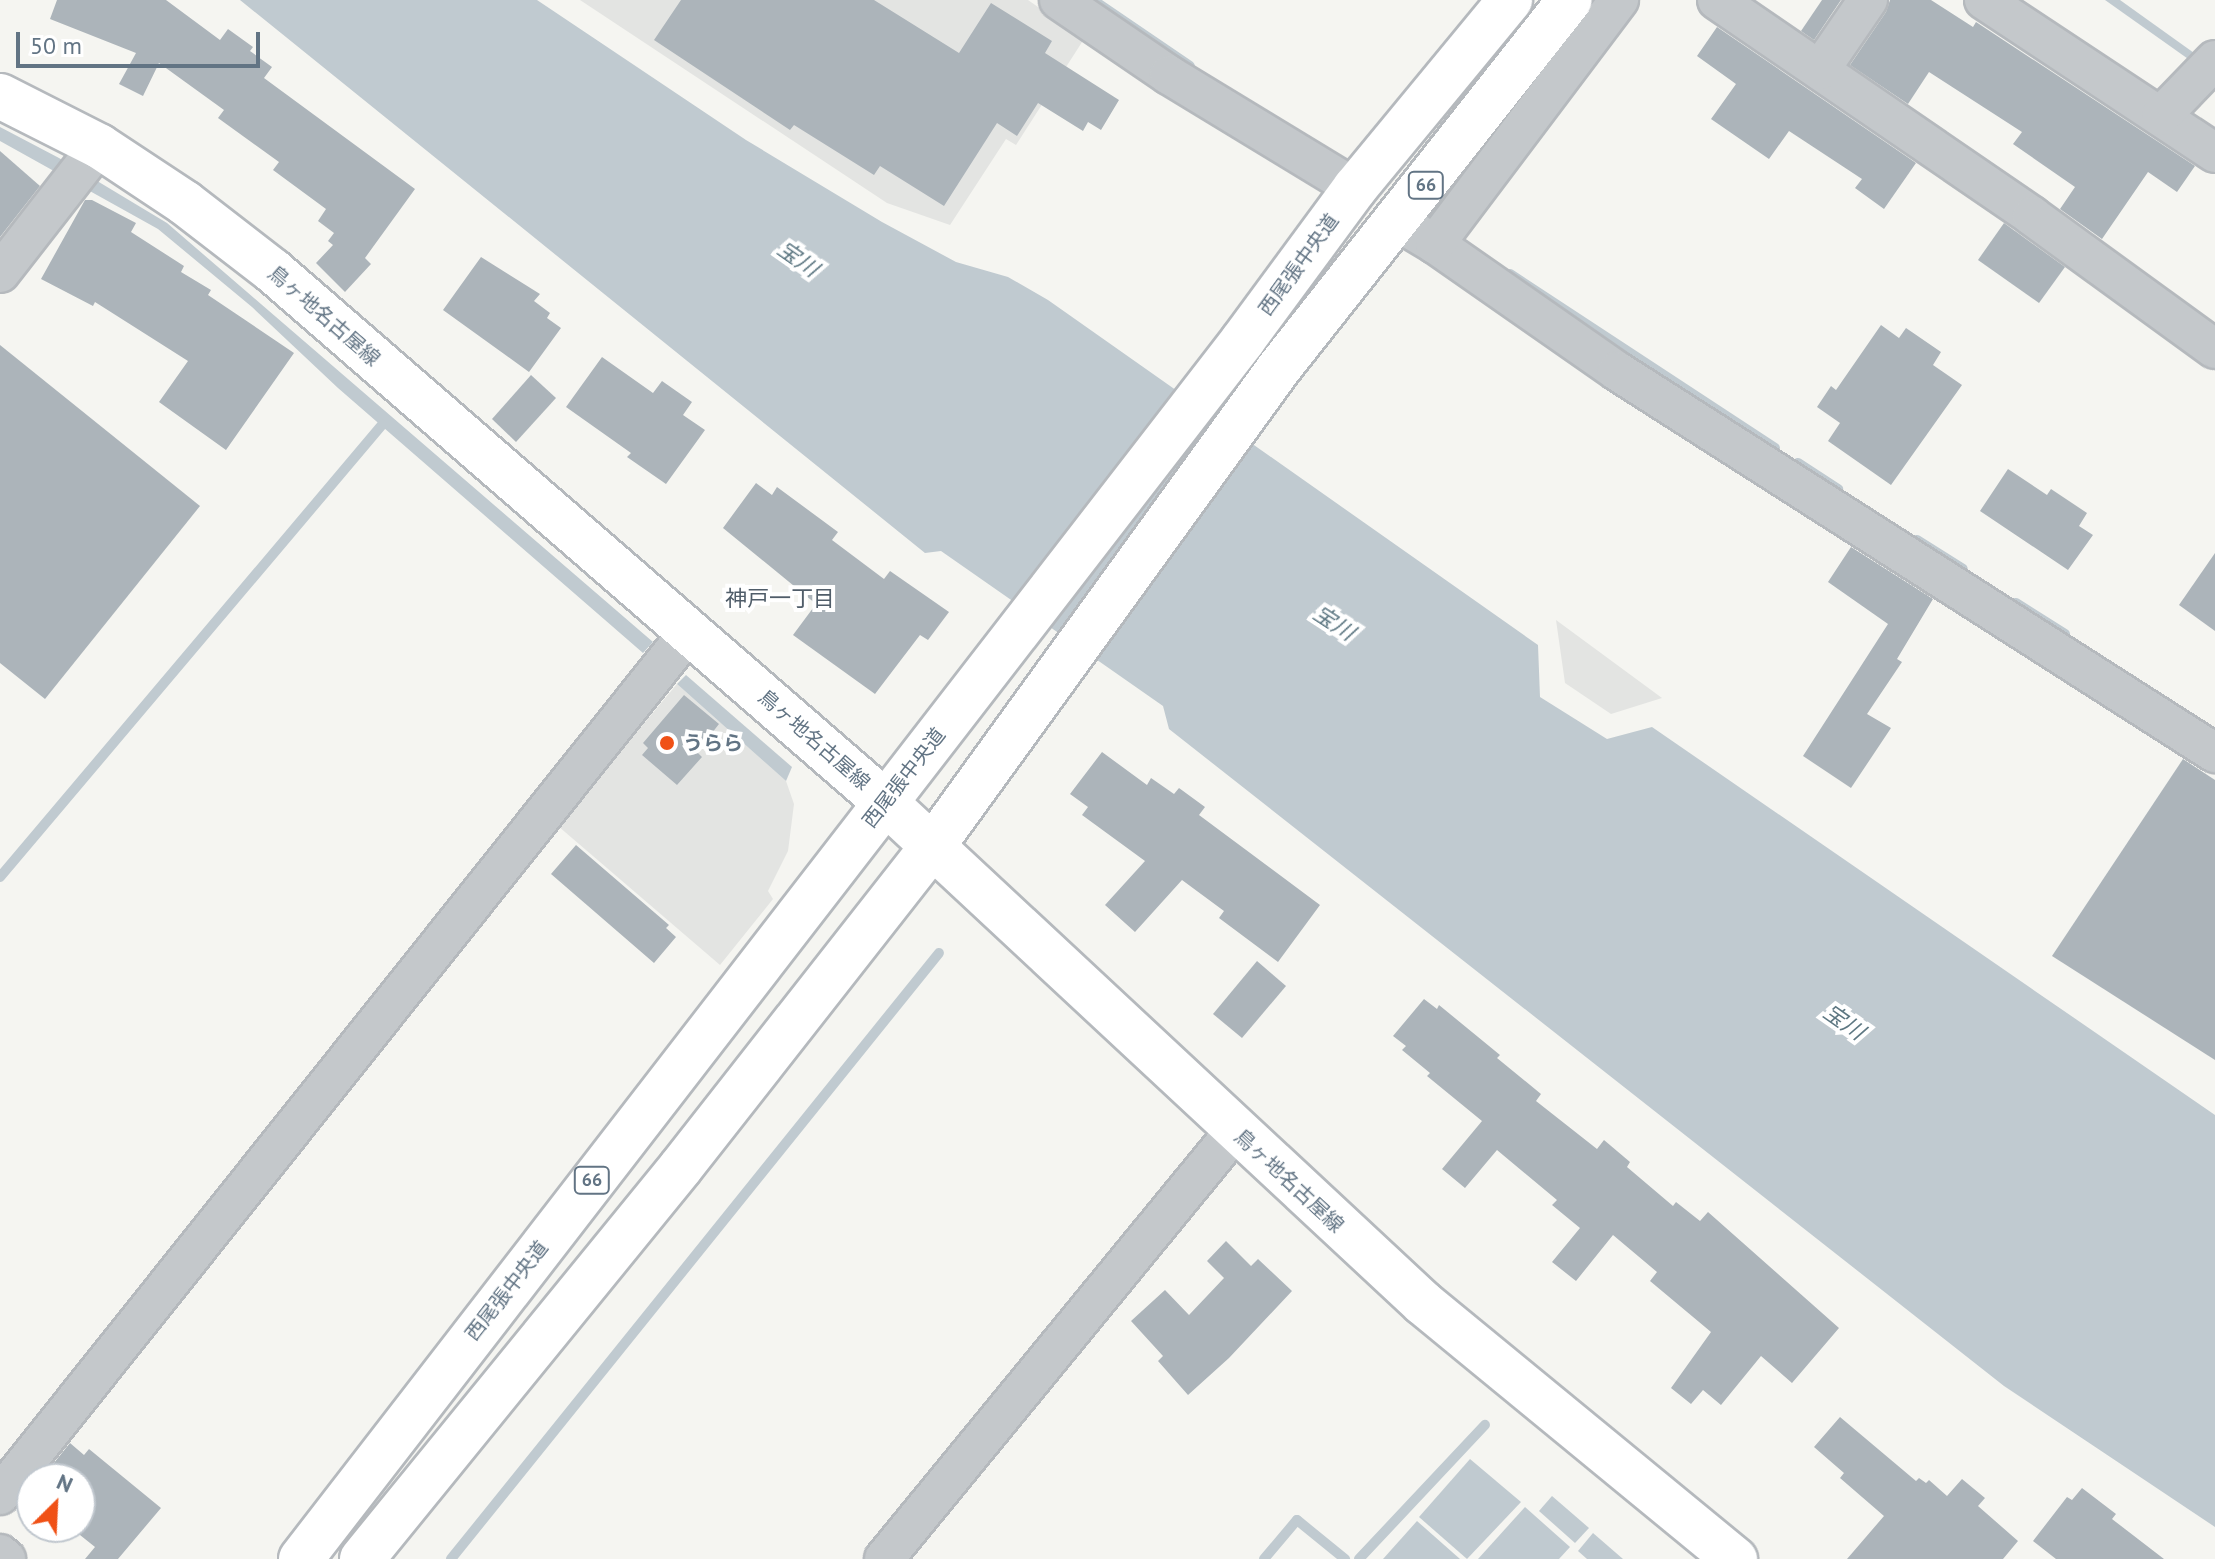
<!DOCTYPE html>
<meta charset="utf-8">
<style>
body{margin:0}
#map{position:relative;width:2215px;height:1559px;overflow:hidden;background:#f5f5f1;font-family:"PT Sans","Noto Sans JP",sans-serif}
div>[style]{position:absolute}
.built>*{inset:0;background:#e3e4e2}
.water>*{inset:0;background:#c0cad0}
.stream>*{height:10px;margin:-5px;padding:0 5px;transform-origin:5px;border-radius:5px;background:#c0cad0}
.building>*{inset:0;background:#acb4ba}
.roads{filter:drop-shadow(2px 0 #b5b9bd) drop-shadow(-2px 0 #b5b9bd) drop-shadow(0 2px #b5b9bd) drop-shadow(0 -2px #b5b9bd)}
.minor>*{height:38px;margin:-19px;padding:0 19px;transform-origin:19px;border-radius:19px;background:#c4c8cb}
.major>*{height:44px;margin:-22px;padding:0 22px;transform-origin:22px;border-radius:22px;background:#fff}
.dots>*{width:22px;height:22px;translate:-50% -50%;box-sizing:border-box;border:4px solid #fff;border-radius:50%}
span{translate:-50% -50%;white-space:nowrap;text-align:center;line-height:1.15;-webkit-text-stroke:8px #fff;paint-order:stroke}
.shield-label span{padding:2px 6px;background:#fff;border:2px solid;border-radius:6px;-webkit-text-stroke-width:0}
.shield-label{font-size:18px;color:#627484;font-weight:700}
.street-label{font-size:20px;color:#627484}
.poi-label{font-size:20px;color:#627484;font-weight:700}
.left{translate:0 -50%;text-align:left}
.water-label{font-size:22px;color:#5d7782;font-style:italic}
.neighbourhood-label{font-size:22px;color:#505d69}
.north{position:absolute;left:16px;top:1463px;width:80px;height:80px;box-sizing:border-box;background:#fff;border:2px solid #c0c7ce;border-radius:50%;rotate:24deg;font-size:22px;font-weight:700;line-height:32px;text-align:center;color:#627484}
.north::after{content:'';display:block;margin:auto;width:28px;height:36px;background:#f05116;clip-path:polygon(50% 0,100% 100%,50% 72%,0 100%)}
.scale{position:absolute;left:16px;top:32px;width:244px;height:36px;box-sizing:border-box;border:4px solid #627484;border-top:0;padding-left:10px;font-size:24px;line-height:28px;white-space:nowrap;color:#627484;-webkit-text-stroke:6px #fff;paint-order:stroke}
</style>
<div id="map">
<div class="built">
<div style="clip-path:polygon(580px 0,1028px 0,1084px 39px,1016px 145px,1006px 139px,950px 225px,887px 203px)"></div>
<div style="clip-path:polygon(1556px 620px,1662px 698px,1611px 714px,1565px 683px)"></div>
<div style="clip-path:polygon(677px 684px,786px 781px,794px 804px,788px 851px,768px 891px,773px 899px,720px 965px,558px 826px)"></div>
</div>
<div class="water">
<div style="clip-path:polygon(240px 0,537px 0,746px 140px,882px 222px,956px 262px,1008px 277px,1048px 300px,1538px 645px,1540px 697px,1607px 739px,1652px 727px,2215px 1115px,2215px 1527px,2004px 1386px,1169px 729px,1163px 706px,941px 551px,925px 553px)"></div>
<div style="clip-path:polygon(2105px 0,2120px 0,2215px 68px,2215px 78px)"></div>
<div style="clip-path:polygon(0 127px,59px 158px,167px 223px,653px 642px,643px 653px,338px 388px,252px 307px,158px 229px,0 141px)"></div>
<div style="clip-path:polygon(686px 675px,792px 767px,786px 781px,677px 684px)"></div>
<div style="clip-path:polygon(1470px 1459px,1521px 1502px,1467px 1559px,1419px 1517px)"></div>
<div style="clip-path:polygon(1552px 1496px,1589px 1528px,1575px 1543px,1539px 1511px)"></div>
<div style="clip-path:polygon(1525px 1507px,1570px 1547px,1559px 1559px,1478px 1559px)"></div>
<div style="clip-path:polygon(1417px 1521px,1460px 1559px,1383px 1559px)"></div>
<div style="clip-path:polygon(1593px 1533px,1623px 1559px,1587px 1559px,1578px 1551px)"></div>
</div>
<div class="stream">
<div style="left:1093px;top:0;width:117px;rotate:34.2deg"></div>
<div style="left:1510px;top:274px;width:317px;rotate:33.3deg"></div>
<div style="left:1798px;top:463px;width:48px;rotate:33deg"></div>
<div style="left:1917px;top:540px;width:54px;rotate:32.2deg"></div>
<div style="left:2016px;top:603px;width:58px;rotate:32.3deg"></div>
<div style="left:0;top:877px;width:592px;rotate:-49.8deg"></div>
<div style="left:451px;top:1559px;width:778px;rotate:-51.16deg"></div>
<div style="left:1264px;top:1559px;width:51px;rotate:-49.8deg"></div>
<div style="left:1297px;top:1520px;width:62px;rotate:39.1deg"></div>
<div style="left:1359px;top:1559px;width:184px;rotate:-46.8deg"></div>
</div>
<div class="building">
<div style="clip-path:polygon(57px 0,166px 0,220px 40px,228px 29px,253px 47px,250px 51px,272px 67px,264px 78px,415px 189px,365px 258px,371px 264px,345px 292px,316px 263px,333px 245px,328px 241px,334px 233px,318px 221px,326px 209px,273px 170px,279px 162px,218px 118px,224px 110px,159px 63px,143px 96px,119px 84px,136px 53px,50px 19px)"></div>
<div style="clip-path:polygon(681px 0,874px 0,959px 53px,991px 3px,1052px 41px,1045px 53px,1119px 100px,1101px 130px,1088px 122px,1083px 131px,1038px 103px,1017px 136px,997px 123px,944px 206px,880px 166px,874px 175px,794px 125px,790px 130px,654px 40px)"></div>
<div style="clip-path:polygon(1822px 0,1841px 0,1814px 40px,1801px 31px)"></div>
<div style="clip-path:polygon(1890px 0,1931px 0,1973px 27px,1976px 22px,2195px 166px,2177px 192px,2148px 172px,2102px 239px,2060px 209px,2075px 187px,2013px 144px,2022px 132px,1929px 72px,1908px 104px,1850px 65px,1886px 12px)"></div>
<div style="clip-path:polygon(1717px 27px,1916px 163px,1884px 209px,1855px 188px,1862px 179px,1789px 131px,1769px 159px,1711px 119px,1736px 84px,1697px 56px)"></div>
<div style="clip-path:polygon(0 151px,40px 186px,0 237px)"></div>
<div style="clip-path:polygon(85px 200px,92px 200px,136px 223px,131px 232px,184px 266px,181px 272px,211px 290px,208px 295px,294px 353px,226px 450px,159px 402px,188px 361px,95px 302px,93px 306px,41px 279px)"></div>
<div style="clip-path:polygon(2004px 223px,2065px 267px,2039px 303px,1978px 260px)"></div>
<div style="clip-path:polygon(481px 257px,540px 294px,534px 301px,550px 313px,547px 318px,561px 328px,529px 372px,443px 310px)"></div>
<div style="clip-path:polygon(1881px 325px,1899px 338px,1906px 328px,1941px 352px,1933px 365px,1962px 385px,1891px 485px,1828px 441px,1840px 423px,1817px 407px,1831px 386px,1836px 390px)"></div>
<div style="clip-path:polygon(0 345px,200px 506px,45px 699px,0 663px)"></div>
<div style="clip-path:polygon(602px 357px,653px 393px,662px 381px,692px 402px,683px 415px,705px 430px,666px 484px,627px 457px,631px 453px,566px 407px)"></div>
<div style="clip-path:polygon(531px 375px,556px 398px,516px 442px,492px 419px)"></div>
<div style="clip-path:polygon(2008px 469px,2047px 495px,2051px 489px,2087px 513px,2079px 526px,2093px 535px,2068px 570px,1980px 511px)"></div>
<div style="clip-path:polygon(756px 483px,772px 495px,777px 487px,838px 532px,832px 540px,884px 579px,890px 571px,949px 612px,928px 640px,920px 635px,875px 694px,793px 635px,816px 604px,723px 528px)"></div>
<div style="clip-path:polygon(1851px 547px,1933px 599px,1897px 659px,1902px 662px,1867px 714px,1891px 728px,1851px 788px,1803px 756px,1888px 624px,1828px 582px)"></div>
<div style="clip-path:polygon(2215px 553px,2215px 631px,2179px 605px)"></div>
<div style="clip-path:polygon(684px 695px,719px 724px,697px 752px,702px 757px,677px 785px,642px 755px,648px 748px,643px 743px)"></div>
<div style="clip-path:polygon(1102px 752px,1147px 785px,1151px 778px,1174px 794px,1179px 788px,1205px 807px,1199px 815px,1320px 905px,1278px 962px,1219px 918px,1224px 911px,1182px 880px,1135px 932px,1105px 905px,1145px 861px,1082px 815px,1088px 807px,1070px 794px)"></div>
<div style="clip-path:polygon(2183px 759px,2215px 780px,2215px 1060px,2052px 956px)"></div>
<div style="clip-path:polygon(576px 845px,669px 925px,666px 928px,676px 937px,654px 963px,551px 874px)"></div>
<div style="clip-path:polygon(1257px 961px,1286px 986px,1242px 1038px,1213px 1014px)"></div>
<div style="clip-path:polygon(1424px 999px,1437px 1009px,1439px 1005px,1500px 1055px,1497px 1058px,1541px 1094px,1536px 1101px,1597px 1149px,1604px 1140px,1630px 1162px,1627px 1167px,1673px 1206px,1676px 1202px,1700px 1221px,1708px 1212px,1839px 1328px,1792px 1383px,1761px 1356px,1721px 1405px,1703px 1390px,1691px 1404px,1671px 1388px,1711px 1332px,1650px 1281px,1657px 1272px,1613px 1235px,1576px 1281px,1552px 1262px,1580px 1228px,1552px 1205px,1557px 1200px,1497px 1150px,1465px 1188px,1442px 1169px,1482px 1121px,1427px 1076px,1430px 1073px,1402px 1050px,1406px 1046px,1393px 1036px)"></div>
<div style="clip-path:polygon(1226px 1241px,1251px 1266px,1258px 1259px,1292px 1291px,1229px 1358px,1188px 1395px,1158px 1361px,1163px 1356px,1131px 1321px,1165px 1290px,1189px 1315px,1224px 1278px,1207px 1261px)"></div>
<div style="clip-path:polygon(1840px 1417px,1916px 1481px,1919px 1478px,1926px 1483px,1929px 1480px,1947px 1496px,1962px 1479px,1985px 1498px,1978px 1506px,2018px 1541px,2003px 1559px,1847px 1559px,1884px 1516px,1840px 1478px,1844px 1473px,1814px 1447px)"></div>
<div style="clip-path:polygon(70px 1443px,84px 1455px,89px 1449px,161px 1508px,118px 1559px,85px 1559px,95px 1547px,70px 1527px,80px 1527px,80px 1479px,41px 1479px)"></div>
<div style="clip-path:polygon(2082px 1488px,2116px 1514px,2112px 1519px,2164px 1559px,2056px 1559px,2033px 1541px,2067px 1497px,2072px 1500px)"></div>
</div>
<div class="roads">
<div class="minor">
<div style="left:1059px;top:0;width:133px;rotate:34.3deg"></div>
<div style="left:1169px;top:75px;width:218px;rotate:31.3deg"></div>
<div style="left:1717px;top:0;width:382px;rotate:34.4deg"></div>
<div style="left:2032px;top:216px;width:226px;rotate:36deg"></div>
<div style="left:1984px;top:0;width:277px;rotate:33.5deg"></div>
<div style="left:1820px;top:70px;width:85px;rotate:-55.6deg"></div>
<div style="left:2161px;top:116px;width:78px;rotate:-46deg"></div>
<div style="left:1398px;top:222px;width:43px;rotate:30.7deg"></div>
<div style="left:1435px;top:244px;width:222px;rotate:34.9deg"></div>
<div style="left:1617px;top:371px;width:710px;rotate:32.57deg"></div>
<div style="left:1435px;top:244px;width:306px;rotate:-53deg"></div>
<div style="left:0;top:273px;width:161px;rotate:-52.1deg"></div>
<div style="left:0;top:1495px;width:1104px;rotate:-51.4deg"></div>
<div style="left:0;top:1554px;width:8px;rotate:40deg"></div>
<div style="left:884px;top:1559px;width:554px;rotate:-50.65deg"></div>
</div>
<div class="major">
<div style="left:0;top:96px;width:111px;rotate:26.8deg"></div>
<div style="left:99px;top:146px;width:103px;rotate:33.5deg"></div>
<div style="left:185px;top:203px;width:111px;rotate:37.7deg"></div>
<div style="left:273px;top:271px;width:810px;rotate:40.95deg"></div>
<div style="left:885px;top:802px;width:735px;rotate:42.96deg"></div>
<div style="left:1423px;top:1303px;width:404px;rotate:39.4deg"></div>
<div style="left:301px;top:1559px;width:1541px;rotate:-52.3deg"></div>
<div style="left:1243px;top:340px;width:189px;rotate:-53.6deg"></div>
<div style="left:1355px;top:188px;width:244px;rotate:-50.5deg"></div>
<div style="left:362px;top:1559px;width:505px;rotate:-50.86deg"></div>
<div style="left:681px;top:1167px;width:407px;rotate:-51.9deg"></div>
<div style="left:932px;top:847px;width:591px;rotate:-54.08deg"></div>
<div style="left:1279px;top:368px;width:469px;rotate:-51.7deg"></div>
</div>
</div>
<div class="dots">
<div style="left:667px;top:743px;background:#f05116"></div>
</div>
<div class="shield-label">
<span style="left:1426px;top:185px">66</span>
<span style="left:592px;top:1180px">66</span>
</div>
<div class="street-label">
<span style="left:1299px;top:265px;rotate:-54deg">西尾張中央道</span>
<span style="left:324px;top:316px;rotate:41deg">鳥ヶ地名古屋線</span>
<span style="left:814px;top:740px;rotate:41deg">鳥ヶ地名古屋線</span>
<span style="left:904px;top:778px;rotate:-52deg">西尾張中央道</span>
<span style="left:1289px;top:1181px;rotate:43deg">鳥ヶ地名古屋線</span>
<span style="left:507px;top:1291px;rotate:-52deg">西尾張中央道</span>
</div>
<div class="poi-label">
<span class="left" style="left:683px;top:743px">うらら</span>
</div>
<div class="water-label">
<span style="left:798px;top:259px;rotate:35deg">宝川</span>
<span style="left:1334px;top:623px;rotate:33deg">宝川</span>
<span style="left:1844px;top:1022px;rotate:35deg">宝川</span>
</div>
<div class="neighbourhood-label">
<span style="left:780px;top:599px">神戸一丁目</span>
</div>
<div class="north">N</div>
<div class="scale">50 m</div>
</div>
